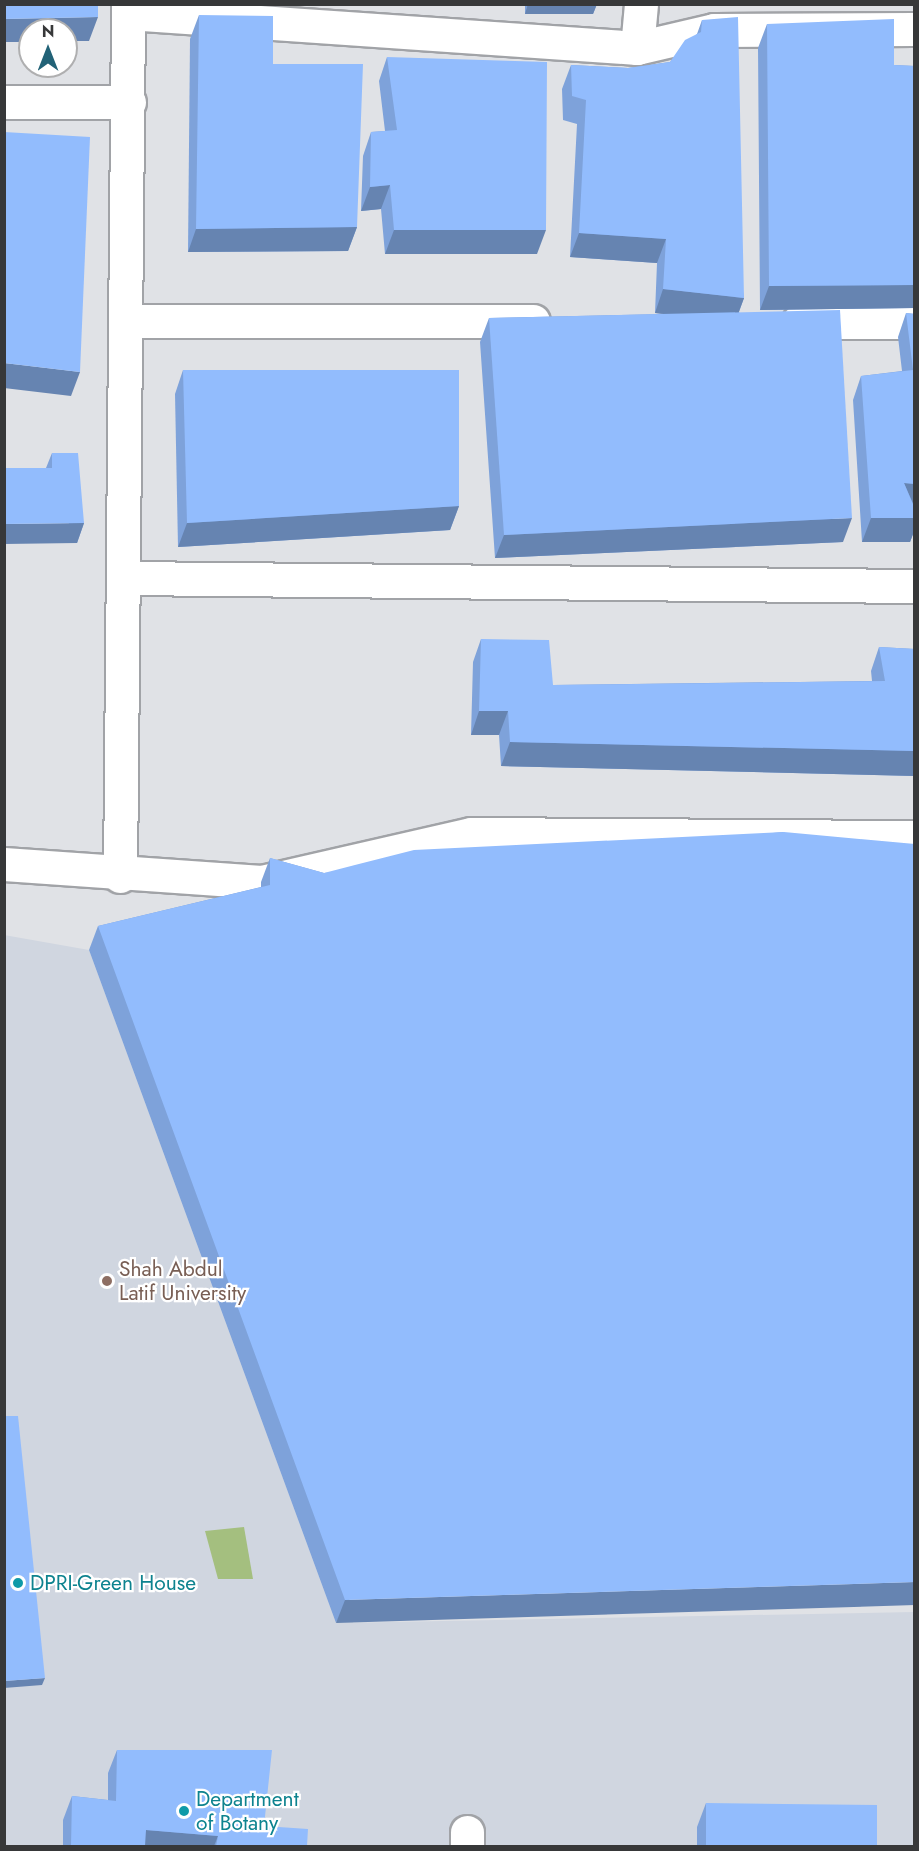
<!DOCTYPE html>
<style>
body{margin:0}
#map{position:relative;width:919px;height:1851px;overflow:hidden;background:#e0e2e6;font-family:Jost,sans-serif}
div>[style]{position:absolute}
.built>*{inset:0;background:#d0d6e0}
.green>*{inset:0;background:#a4bf7f}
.roads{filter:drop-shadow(2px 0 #a1a3a7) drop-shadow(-2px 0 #a1a3a7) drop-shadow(0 2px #a1a3a7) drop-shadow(0 -2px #a1a3a7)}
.minor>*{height:33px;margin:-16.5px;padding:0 16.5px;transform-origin:16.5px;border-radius:16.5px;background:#fff}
.wall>*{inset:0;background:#7ea2da}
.shaded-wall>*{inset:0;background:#6684b1}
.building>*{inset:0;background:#92bcfd}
.dots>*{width:16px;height:16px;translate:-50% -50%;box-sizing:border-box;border:3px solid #fff;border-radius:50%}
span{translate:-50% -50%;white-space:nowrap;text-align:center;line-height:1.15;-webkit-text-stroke:4.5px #fff;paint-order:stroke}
.education-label{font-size:21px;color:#785e54}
.left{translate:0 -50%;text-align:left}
.culture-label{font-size:21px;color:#0d838f}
.frame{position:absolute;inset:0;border:6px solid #373839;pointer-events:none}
.north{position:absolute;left:18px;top:18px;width:60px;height:60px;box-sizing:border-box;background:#fff;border:2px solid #afafb0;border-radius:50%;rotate:0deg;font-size:16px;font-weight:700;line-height:24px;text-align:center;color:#373839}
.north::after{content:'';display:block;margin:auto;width:21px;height:27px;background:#226277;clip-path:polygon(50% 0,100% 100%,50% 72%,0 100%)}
</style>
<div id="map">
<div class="built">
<div style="clip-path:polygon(4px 935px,89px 950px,336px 1623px,914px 1612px,914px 1846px,5px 1846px)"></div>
</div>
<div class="green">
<div style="clip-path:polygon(244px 1527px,253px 1579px,218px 1579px,205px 1531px)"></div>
</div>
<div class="roads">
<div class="minor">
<div style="left:128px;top:13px;width:510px;rotate:3.93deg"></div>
<div style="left:637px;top:48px;width:79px;rotate:-13.2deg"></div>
<div style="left:714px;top:30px;width:200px;rotate:-0.3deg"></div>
<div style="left:637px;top:48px;width:44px;rotate:-84.8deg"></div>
<div style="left:4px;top:102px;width:125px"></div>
<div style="left:127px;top:321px;width:406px"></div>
<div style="left:798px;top:322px;width:116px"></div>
<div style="left:124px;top:578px;width:790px;rotate:0.58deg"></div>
<div style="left:4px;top:864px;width:258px;rotate:4deg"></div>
<div style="left:261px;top:882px;width:215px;rotate:-12.9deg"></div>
<div style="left:471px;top:834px;width:443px;rotate:0.4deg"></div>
<div style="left:120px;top:876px;width:872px;rotate:-89.47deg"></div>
<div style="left:467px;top:1846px;width:14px;rotate:-90deg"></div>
</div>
</div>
<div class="wall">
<div style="clip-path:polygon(525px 4px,597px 4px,593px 14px,525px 14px)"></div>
<div style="clip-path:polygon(199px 15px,273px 64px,357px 227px,348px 251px,188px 252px,190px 39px)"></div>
<div style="clip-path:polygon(702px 20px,744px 298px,739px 312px,843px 542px,495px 558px,480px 342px,489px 318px,664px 314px,655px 313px,657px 263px,570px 257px,577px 124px,563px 120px,562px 89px,571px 65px,628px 68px,670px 62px,697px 34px)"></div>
<div style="clip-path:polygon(767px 24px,894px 65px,915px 66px,915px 308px,760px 310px,758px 48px)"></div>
<div style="clip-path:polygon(387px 57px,537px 254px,385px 254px,381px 209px,361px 211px,363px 156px,371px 132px,385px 131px,379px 81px)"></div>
<div style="clip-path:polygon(906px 313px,915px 314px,915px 529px,910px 542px,862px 542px,853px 400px,861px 376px,902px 371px,898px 337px)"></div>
<div style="clip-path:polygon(183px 370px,459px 506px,450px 530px,178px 547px,175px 394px)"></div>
<div style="clip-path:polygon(52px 453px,84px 523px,77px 543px,46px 468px)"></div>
<div style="clip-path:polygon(481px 639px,553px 685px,872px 681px,871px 671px,879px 647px,915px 649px,915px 776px,501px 766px,499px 735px,471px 735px,473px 662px)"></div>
<div style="clip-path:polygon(784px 832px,336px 1623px,89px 950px,98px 926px,261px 887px,261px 882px,270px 858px,324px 873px)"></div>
<div style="clip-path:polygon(117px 1750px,264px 1826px,307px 1846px,63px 1846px,63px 1820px,72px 1796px,108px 1800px,108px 1773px)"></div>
<div style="clip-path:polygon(706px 1803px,877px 1846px,697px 1846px,697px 1827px)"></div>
</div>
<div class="shaded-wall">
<div style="clip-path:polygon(360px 4px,425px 4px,425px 6px)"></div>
<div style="clip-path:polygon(528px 4px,597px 4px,593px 14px,525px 14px)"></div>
<div style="clip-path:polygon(98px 17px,89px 41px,66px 41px,66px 30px,30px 30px,30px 42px,4px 42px,4px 19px)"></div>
<div style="clip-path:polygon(390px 185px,381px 209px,361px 211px,370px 187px)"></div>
<div style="clip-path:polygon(357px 227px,348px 251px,188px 252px,196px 229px)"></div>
<div style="clip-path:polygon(394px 230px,546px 230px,537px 254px,385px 254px)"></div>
<div style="clip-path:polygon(579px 233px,666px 239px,657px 263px,570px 257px)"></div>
<div style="clip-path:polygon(915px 285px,915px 308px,760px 310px,769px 286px)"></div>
<div style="clip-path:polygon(663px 289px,744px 298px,735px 322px,655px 313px)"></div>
<div style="clip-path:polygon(4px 363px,80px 372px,71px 396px,4px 388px)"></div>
<div style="clip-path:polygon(904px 483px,915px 484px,915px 508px)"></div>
<div style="clip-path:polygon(459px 506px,450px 530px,178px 547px,187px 523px)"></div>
<div style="clip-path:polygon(852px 518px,843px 542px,495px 558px,504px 535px)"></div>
<div style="clip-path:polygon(871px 518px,915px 518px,915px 529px,910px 542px,862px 542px)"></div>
<div style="clip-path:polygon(84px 523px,77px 543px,4px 544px,4px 524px)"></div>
<div style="clip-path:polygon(479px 711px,508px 711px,499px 735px,471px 735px)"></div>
<div style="clip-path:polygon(510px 742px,915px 751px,915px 776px,501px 766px)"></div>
<div style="clip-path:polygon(915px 1582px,915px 1605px,336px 1623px,345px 1600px)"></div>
<div style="clip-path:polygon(45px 1678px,42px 1685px,4px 1688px,4px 1681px)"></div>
<div style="clip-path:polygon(146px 1830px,218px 1836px,214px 1846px,140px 1846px)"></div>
</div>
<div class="building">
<div style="clip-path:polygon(4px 4px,98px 4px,98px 17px,4px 19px)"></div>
<div style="clip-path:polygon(199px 15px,273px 16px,273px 64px,363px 64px,357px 227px,196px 229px)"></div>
<div style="clip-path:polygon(738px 17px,744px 298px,663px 289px,666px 239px,579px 233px,586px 100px,572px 96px,571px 65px,628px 68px,670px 62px,685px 40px,701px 32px,702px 20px)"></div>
<div style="clip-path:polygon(894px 19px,894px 65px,915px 66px,915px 285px,769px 286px,767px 24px)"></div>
<div style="clip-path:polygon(387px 57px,547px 62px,546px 230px,394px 230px,390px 185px,370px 187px,371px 132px,397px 130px)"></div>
<div style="clip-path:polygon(4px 132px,90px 137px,80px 372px,4px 363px)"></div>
<div style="clip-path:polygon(840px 310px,852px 518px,504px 535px,489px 318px)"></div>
<div style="clip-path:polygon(906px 313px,915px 314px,915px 484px,904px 483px,915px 509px,915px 518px,871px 518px,861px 376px,913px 370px)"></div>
<div style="clip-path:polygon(183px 370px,459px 370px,459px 506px,187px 523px)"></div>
<div style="clip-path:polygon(52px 453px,78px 453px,84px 523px,4px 524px,4px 468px,52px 468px)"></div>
<div style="clip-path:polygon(481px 639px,549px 640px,553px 685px,885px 681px,879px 647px,915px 649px,915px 751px,510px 742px,508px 711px,479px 711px)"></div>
<div style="clip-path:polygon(784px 832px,915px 844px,915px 1582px,345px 1600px,98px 926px,270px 885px,270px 858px,324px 873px,414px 850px)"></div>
<div style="clip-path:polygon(4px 1416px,18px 1416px,45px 1678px,4px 1681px)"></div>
<div style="clip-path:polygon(117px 1750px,272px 1750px,264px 1826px,308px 1829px,307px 1846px,216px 1846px,218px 1836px,146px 1830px,145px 1846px,71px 1846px,72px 1796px,116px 1801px)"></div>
<div style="clip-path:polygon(706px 1803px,877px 1805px,877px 1846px,706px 1846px)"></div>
</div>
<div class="dots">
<div style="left:107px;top:1281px;background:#8d6e63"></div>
<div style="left:18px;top:1583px;background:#0f9aa8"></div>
<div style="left:184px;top:1811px;background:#0f9aa8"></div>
</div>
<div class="education-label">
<span class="left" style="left:119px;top:1281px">Shah Abdul<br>Latif University</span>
</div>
<div class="culture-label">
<span class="left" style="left:30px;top:1583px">DPRI-Green House</span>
<span class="left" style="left:196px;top:1811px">Department<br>of Botany</span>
</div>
<div class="frame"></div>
<div class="north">N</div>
</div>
